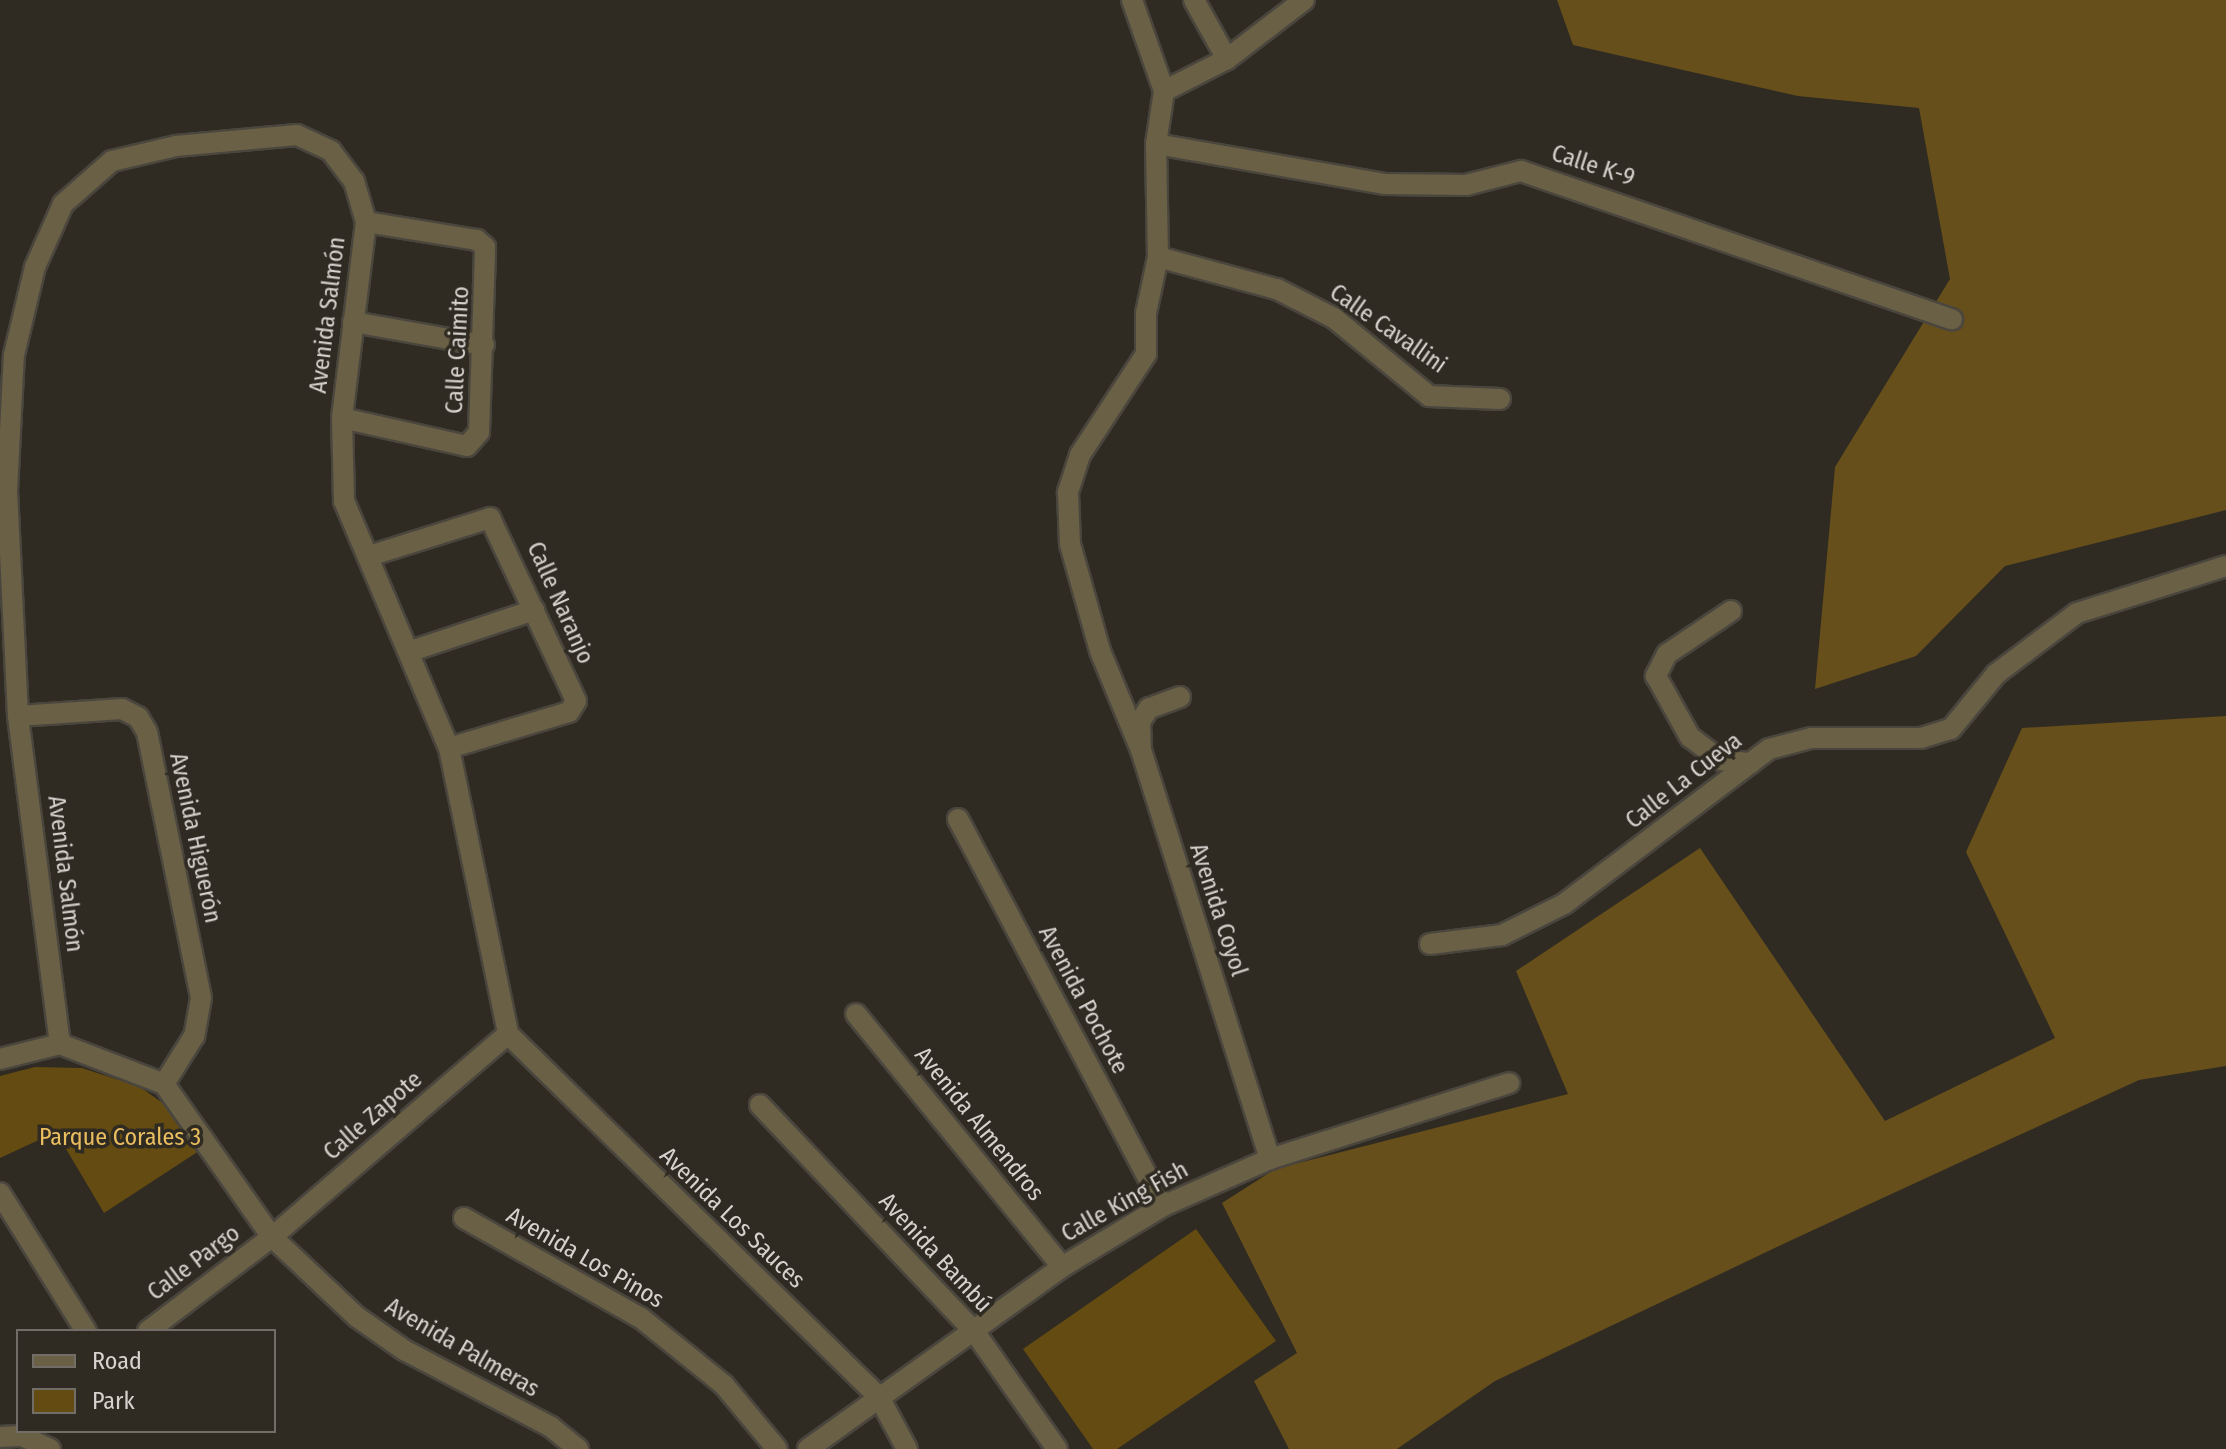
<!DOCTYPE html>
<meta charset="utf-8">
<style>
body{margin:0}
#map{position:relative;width:2226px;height:1449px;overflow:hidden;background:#2f2b23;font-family:"Fira Sans Condensed",sans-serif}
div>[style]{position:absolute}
.green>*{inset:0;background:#644b11}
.forest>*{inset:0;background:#664f1a}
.roads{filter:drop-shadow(2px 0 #4a463e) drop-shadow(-2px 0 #4a463e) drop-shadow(0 2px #4a463e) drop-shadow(0 -2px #4a463e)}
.minor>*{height:20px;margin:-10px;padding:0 10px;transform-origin:10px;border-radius:10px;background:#696045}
span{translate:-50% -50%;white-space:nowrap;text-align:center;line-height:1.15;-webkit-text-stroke:7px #2f2b23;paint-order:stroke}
.street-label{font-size:24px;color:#d6d3ce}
.park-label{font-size:24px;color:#eabd5e}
.legend{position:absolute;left:16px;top:1329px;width:260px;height:104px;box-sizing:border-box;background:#2f2b23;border:2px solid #726e67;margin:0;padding:10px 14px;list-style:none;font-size:24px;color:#d6d3ce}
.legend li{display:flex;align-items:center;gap:16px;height:40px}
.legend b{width:40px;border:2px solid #726e67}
</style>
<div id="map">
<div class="green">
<div style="clip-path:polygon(35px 1067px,82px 1068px,140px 1087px,171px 1109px,202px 1149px,104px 1213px,56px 1132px,0 1158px,0 1076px)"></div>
<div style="clip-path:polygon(1196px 1229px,1276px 1341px,1117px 1449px,1093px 1449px,1023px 1349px)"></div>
</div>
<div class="forest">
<div style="clip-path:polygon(1557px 0,2226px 0,2226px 510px,2005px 566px,1916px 656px,1815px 689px,1835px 467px,1950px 279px,1919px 108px,1798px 96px,1573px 45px)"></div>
<div style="clip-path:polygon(2226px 716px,2226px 1066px,2139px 1080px,1796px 1238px,1495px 1381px,1397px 1449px,1289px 1449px,1254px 1381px,1297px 1353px,1222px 1203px,1275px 1169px,1568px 1094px,1516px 971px,1700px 848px,1885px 1121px,2055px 1038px,1966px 852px,2022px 728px)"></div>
</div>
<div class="roads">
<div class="minor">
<div style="left:1132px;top:0;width:96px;rotate:70.6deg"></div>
<div style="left:1164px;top:91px;width:54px;rotate:98.6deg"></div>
<div style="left:1156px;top:144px;width:113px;rotate:89deg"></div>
<div style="left:1158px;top:257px;width:57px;rotate:102.1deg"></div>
<div style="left:1146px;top:313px;width:41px;rotate:90deg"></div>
<div style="left:1146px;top:354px;width:121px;rotate:123.2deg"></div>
<div style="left:1080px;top:455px;width:40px;rotate:108deg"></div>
<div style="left:1068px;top:493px;width:51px;rotate:87.8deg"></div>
<div style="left:1070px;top:544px;width:111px;rotate:74.3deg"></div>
<div style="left:1100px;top:651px;width:107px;rotate:67.5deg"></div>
<div style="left:1194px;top:0;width:68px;rotate:60.8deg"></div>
<div style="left:1164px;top:91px;width:71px;rotate:-26.9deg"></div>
<div style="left:1227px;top:59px;width:97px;rotate:-37.5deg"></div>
<div style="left:1156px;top:144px;width:233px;rotate:9.9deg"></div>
<div style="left:1386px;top:184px;width:80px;rotate:0.7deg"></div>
<div style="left:1466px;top:185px;width:57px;rotate:-14.3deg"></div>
<div style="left:1521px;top:171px;width:456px;rotate:19deg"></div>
<div style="left:1158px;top:257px;width:123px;rotate:15.1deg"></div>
<div style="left:1277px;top:289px;width:64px;rotate:27deg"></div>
<div style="left:1334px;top:318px;width:123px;rotate:39.4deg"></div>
<div style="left:1429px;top:396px;width:71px;rotate:2.4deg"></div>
<div style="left:353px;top:322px;width:133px;rotate:10deg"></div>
<div style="left:342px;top:418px;width:128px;rotate:12.6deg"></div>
<div style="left:467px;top:446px;width:18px;rotate:-49deg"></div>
<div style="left:479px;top:432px;width:185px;rotate:-88.1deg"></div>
<div style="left:485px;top:247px;width:11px;rotate:-139deg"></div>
<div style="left:477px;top:240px;width:112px;rotate:-170.8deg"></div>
<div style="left:369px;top:556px;width:127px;rotate:-17.4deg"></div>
<div style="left:490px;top:518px;width:202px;rotate:64.8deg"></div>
<div style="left:576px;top:701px;width:13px;rotate:122deg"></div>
<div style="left:569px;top:712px;width:125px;rotate:163.3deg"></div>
<div style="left:1731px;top:611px;width:77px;rotate:146.1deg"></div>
<div style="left:1667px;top:654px;width:25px;rotate:117deg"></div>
<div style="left:1656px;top:676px;width:70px;rotate:60.9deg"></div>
<div style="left:1690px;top:737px;width:38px;rotate:37deg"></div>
<div style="left:1720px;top:760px;width:31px;rotate:6deg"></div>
<div style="left:411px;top:651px;width:130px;rotate:-18.4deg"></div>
<div style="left:1180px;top:697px;width:33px;rotate:160deg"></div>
<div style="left:1149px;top:708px;width:17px;rotate:123deg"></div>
<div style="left:1140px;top:722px;width:28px;rotate:88deg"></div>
<div style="left:1141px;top:750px;width:429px;rotate:72.5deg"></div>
<div style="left:18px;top:716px;width:104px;rotate:-3.9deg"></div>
<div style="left:122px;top:709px;width:18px;rotate:27deg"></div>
<div style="left:138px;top:717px;width:17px;rotate:59deg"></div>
<div style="left:147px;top:732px;width:271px;rotate:78.5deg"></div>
<div style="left:201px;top:998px;width:39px;rotate:100deg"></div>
<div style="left:194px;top:1036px;width:57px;rotate:122deg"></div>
<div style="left:958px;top:819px;width:438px;rotate:62.1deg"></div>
<div style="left:1430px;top:944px;width:73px;rotate:-7.1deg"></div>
<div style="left:1502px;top:935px;width:69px;rotate:-26.6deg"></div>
<div style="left:1564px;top:904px;width:257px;rotate:-37.1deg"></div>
<div style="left:1769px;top:749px;width:43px;rotate:-14.7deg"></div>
<div style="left:1811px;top:738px;width:110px"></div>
<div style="left:1921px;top:738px;width:31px;rotate:-17deg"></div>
<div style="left:1951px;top:729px;width:71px;rotate:-50.7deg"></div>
<div style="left:1996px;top:674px;width:101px;rotate:-37deg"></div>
<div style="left:2077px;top:613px;width:156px;rotate:-17.5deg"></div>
<div style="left:856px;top:1014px;width:326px;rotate:50.8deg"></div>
<div style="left:508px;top:1034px;width:519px;rotate:44.38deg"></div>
<div style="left:879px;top:1397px;width:59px;rotate:61.7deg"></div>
<div style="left:60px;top:1044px;width:331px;rotate:-97.3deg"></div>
<div style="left:18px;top:716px;width:225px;rotate:-92.8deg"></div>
<div style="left:7px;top:491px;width:136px;rotate:-87.1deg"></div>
<div style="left:14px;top:355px;width:90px;rotate:-76.6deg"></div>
<div style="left:35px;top:267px;width:69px;rotate:-66deg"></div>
<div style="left:63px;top:204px;width:65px;rotate:-41.3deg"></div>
<div style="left:112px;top:161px;width:66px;rotate:-13.2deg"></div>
<div style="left:176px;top:146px;width:121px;rotate:-5.2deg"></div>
<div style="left:297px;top:135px;width:38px;rotate:25deg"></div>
<div style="left:331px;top:151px;width:38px;rotate:53deg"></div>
<div style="left:354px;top:181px;width:43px;rotate:73.7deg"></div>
<div style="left:366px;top:222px;width:197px;rotate:97deg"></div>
<div style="left:342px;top:418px;width:83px;rotate:88.6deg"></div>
<div style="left:344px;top:501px;width:268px;rotate:67deg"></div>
<div style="left:449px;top:748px;width:292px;rotate:78.3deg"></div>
<div style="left:0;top:1059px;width:62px;rotate:-14deg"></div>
<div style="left:60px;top:1044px;width:111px;rotate:21deg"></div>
<div style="left:164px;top:1084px;width:187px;rotate:54.8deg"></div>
<div style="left:272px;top:1237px;width:117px;rotate:43.3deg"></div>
<div style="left:357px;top:1317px;width:57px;rotate:35.1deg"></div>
<div style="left:404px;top:1350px;width:166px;rotate:27.6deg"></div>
<div style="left:551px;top:1427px;width:35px;rotate:39deg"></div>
<div style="left:760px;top:1105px;width:311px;rotate:46.6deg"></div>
<div style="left:974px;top:1331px;width:144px;rotate:54.9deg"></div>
<div style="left:0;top:1193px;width:163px;rotate:58.1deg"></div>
<div style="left:464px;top:1218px;width:203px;rotate:29.5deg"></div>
<div style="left:641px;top:1318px;width:107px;rotate:38.9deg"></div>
<div style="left:724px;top:1385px;width:83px;rotate:50.4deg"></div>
<div style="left:148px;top:1331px;width:156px;rotate:-37.2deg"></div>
<div style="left:272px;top:1237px;width:311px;rotate:-40.7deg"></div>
<div style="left:0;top:1437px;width:22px;rotate:-3deg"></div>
<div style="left:22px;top:1436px;width:31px;rotate:25deg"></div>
<div style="left:808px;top:1449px;width:312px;rotate:-35.6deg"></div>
<div style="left:1062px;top:1267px;width:118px;rotate:-31.1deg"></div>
<div style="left:1163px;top:1206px;width:117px;rotate:-23.7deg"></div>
<div style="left:1270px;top:1159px;width:251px;rotate:-17.6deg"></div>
</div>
</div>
<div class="street-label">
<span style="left:1593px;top:166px;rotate:18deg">Calle K-9</span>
<span style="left:328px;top:315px;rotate:-83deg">Avenida Salmón</span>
<span style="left:1388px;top:329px;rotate:35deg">Calle Cavallini</span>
<span style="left:458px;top:350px;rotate:-87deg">Calle Caimito</span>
<span style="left:560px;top:603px;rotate:66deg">Calle Naranjo</span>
<span style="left:1684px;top:781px;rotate:-38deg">Calle La Cueva</span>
<span style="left:195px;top:838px;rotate:78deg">Avenida Higuerón</span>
<span style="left:65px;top:874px;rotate:83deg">Avenida Salmón</span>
<span style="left:1218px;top:910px;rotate:72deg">Avenida Coyol</span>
<span style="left:1083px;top:1000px;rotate:62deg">Avenida Pochote</span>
<span style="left:373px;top:1116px;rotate:-41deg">Calle Zapote</span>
<span style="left:979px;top:1124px;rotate:51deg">Avenida Almendros</span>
<span style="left:1125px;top:1202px;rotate:-29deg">Calle King Fish</span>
<span style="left:732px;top:1218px;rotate:44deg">Avenida Los Sauces</span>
<span style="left:935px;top:1253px;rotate:47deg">Avenida Bambú</span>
<span style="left:585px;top:1258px;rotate:30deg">Avenida Los Pinos</span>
<span style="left:194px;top:1263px;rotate:-37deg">Calle Pargo</span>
<span style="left:462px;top:1348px;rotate:30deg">Avenida Palmeras</span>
</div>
<div class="park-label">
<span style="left:120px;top:1138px">Parque Corales 3</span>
</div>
<ul class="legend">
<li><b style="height:10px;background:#696045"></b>Road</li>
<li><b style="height:22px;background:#644b11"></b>Park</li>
</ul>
</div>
